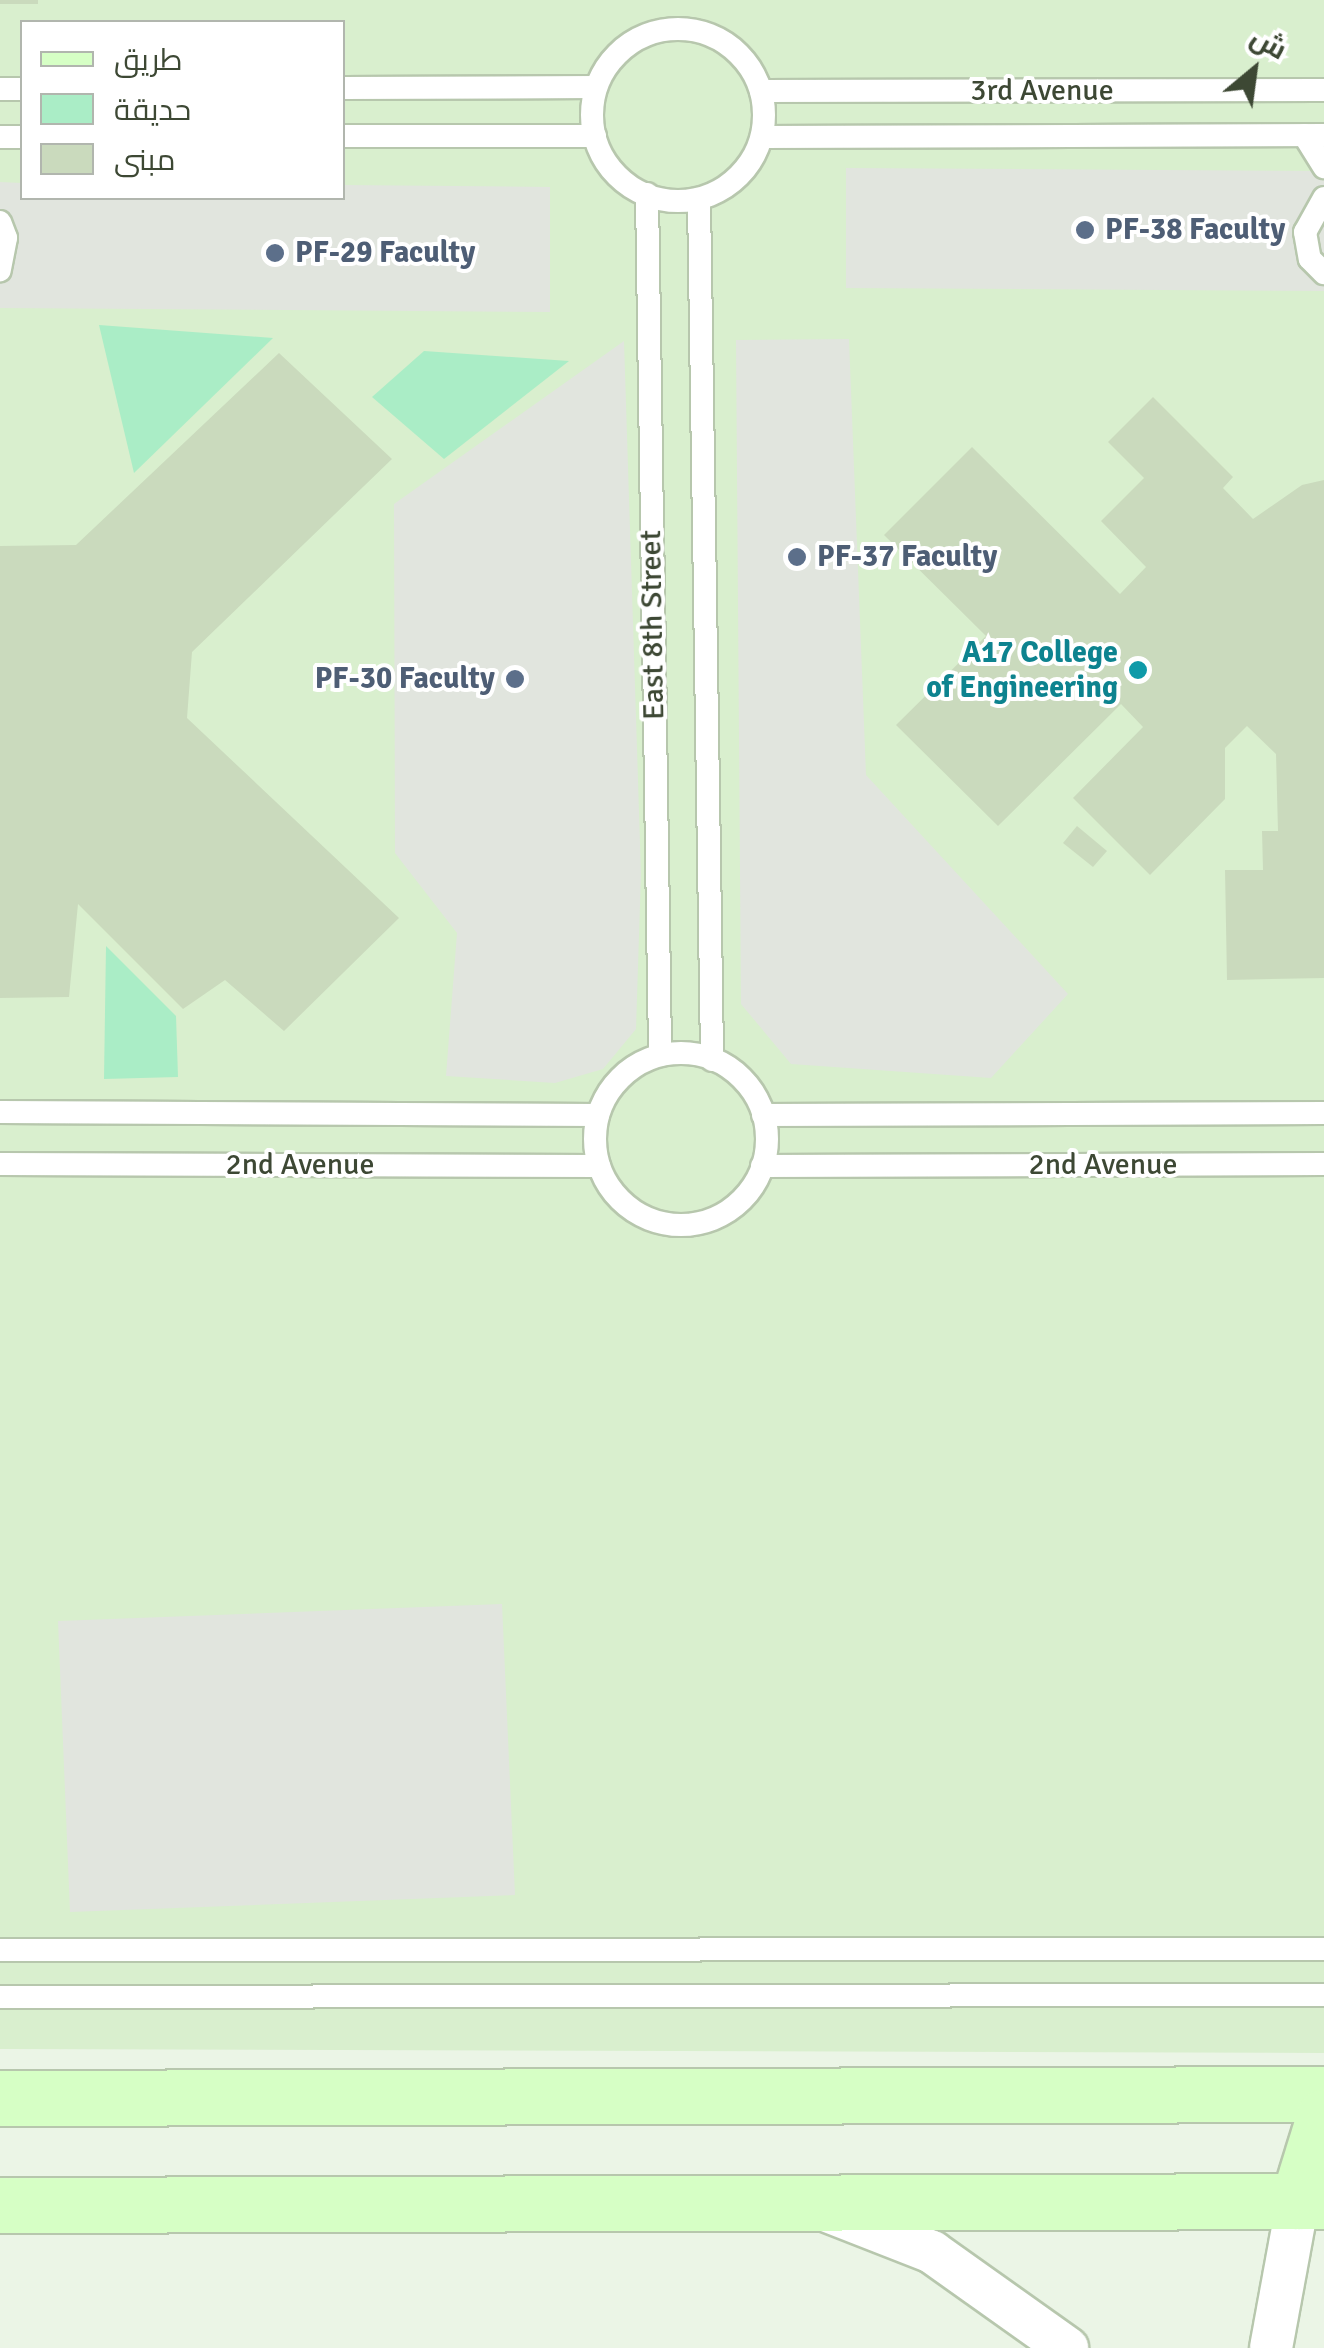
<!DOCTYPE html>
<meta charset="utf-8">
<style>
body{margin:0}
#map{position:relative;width:1324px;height:2348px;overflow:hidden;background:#ebf5e6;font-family:Signika,Cairo,sans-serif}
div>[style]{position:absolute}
.education>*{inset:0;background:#d9efce}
.green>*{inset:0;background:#aaedc6}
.parking>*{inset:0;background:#e1e5de}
.building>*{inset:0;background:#cadabd}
.roads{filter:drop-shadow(2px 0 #b7c7ad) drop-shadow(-2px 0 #b7c7ad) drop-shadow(0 2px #b7c7ad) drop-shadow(0 -2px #b7c7ad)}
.service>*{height:22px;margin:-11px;padding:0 11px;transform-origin:11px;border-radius:11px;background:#fff}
.service>.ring{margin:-11px;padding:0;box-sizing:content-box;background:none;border:22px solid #fff;border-radius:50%}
.minor>*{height:42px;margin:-21px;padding:0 21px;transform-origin:21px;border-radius:21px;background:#fff}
.secondary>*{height:55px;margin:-27.5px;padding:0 27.5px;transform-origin:27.5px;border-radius:27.5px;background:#d6ffc5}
.dots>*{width:28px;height:28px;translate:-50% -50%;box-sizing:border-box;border:5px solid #fff;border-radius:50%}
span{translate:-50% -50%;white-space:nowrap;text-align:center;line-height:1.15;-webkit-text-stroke:8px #fff;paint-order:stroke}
.street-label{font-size:30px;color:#3d4834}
.service-label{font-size:30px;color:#4e5e75;font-weight:700}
.left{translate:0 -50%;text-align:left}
.right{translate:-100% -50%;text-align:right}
.culture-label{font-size:30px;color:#0d838f;font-weight:700}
.legend{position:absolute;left:20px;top:20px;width:325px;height:180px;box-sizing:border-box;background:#fff;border:2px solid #b1b6ae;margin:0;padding:12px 18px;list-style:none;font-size:30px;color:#3d4834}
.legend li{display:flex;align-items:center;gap:20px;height:50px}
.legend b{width:50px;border:2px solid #b1b6ae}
.north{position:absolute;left:1204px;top:20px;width:100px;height:100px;-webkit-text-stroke:8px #fff;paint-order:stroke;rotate:29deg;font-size:28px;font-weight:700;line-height:40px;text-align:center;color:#3d4834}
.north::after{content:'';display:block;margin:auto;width:35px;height:45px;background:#3d4834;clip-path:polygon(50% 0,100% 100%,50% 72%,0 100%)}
</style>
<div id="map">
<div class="education">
<div style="clip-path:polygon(evenodd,0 0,1324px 0,1324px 2053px,0 2049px,0 0,22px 22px,342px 22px,342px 198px,22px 198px,22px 22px)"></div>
</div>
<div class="green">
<div style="clip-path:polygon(99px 325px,273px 338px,134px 473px)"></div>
<div style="clip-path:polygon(424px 351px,569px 361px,444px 459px,372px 397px)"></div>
<div style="clip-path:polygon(106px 946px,176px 1016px,178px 1077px,104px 1079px)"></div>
</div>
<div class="parking">
<div style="clip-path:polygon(846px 168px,1324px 171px,1324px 291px,846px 288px)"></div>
<div style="clip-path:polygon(0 182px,22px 183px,22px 198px,342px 198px,343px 185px,550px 187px,550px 312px,0 308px)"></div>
<div style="clip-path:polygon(849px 339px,866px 775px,1068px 994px,991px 1078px,791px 1064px,741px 1004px,736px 340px)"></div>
<div style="clip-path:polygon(624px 341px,641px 874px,636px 1029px,603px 1069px,555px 1083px,446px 1076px,457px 933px,395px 853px,394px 504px)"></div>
<div style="clip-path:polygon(502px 1604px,515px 1895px,70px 1912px,58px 1621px)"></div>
</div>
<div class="building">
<div style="clip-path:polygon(0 0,38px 0,38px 4px,0 4px)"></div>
<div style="clip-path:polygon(279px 353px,392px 459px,192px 652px,187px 718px,399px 918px,284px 1031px,225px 980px,183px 1009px,78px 904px,69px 997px,0 998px,0 546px,76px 545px)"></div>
<div style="clip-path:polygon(1153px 397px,1233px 477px,1223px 488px,1253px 519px,1302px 485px,1324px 480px,1324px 978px,1227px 980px,1225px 870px,1263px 870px,1262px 831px,1278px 831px,1276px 754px,1247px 726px,1225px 748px,1225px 799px,1150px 875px,1073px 798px,1143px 727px,1121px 704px,998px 826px,896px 725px,986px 636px,884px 535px,972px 447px,1120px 594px,1146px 567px,1101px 521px,1144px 478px,1108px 442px)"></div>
<div style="clip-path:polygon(1077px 826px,1107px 851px,1093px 867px,1063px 843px)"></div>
</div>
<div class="roads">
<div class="service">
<div class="ring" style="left:592px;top:29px;width:150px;height:150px"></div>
<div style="left:342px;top:88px;width:254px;rotate:-0.2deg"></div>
<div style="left:0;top:89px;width:22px"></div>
<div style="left:761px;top:91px;width:563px;rotate:-0.1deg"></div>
<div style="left:1304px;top:135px;width:38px;rotate:58deg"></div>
<div style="left:342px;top:136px;width:253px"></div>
<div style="left:0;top:137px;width:22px"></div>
<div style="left:762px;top:137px;width:562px;rotate:-0.2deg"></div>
<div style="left:647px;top:194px;width:861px;rotate:89.13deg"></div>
<div style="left:1324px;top:198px;width:39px;rotate:119deg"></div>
<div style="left:1305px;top:232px;width:27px;rotate:80deg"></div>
<div style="left:1310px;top:259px;width:20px;rotate:45deg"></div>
<div style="left:699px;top:199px;width:861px;rotate:89.13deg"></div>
<div style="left:0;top:222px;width:17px;rotate:69deg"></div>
<div style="left:6px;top:238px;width:33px;rotate:101deg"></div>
<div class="ring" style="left:595px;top:1053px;width:150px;height:150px"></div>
<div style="left:0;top:1112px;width:598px;rotate:0.29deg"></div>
<div style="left:763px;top:1115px;width:561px;rotate:-0.2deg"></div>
<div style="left:0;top:1164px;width:599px;rotate:0.19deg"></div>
<div style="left:762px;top:1166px;width:562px;rotate:-0.2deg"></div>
<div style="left:0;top:1950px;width:1324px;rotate:-0.04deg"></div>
<div style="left:0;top:1997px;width:1324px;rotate:-0.09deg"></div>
</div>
<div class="minor">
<div style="left:820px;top:2208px;width:120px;rotate:21.4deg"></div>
<div style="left:932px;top:2252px;width:166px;rotate:35.4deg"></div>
<div style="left:1271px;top:2348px;width:149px;rotate:-79.6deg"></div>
</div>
<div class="secondary">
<div style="left:0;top:2098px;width:1324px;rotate:-0.17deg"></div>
<div style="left:1298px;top:2201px;width:88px;rotate:-72.8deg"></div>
<div style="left:0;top:2205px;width:1324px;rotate:-0.17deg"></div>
</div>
</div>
<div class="dots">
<div style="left:1085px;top:230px;background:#5c6f8a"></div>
<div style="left:275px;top:253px;background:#5c6f8a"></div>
<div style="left:797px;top:557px;background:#5c6f8a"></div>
<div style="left:1138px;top:670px;background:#0f9aa8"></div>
<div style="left:515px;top:679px;background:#5c6f8a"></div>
</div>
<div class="street-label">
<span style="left:1042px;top:91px">3rd Avenue</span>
<span style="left:653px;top:625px;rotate:-91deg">East 8th Street</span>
<span style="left:300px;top:1165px">2nd Avenue</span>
<span style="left:1103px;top:1165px">2nd Avenue</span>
</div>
<div class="service-label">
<span class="left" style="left:1105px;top:230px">PF-38 Faculty</span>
<span class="left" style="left:295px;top:253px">PF-29 Faculty</span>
<span class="left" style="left:817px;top:557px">PF-37 Faculty</span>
<span class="right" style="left:495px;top:679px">PF-30 Faculty</span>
</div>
<div class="culture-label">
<span class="right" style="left:1118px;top:670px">A17 College<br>of Engineering</span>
</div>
<ul class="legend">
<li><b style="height:12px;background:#d6ffc5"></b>طريق</li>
<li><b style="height:28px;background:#aaedc6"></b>حديقة</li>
<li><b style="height:28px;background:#cadabd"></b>مبنى</li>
</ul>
<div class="north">ش</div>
</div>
